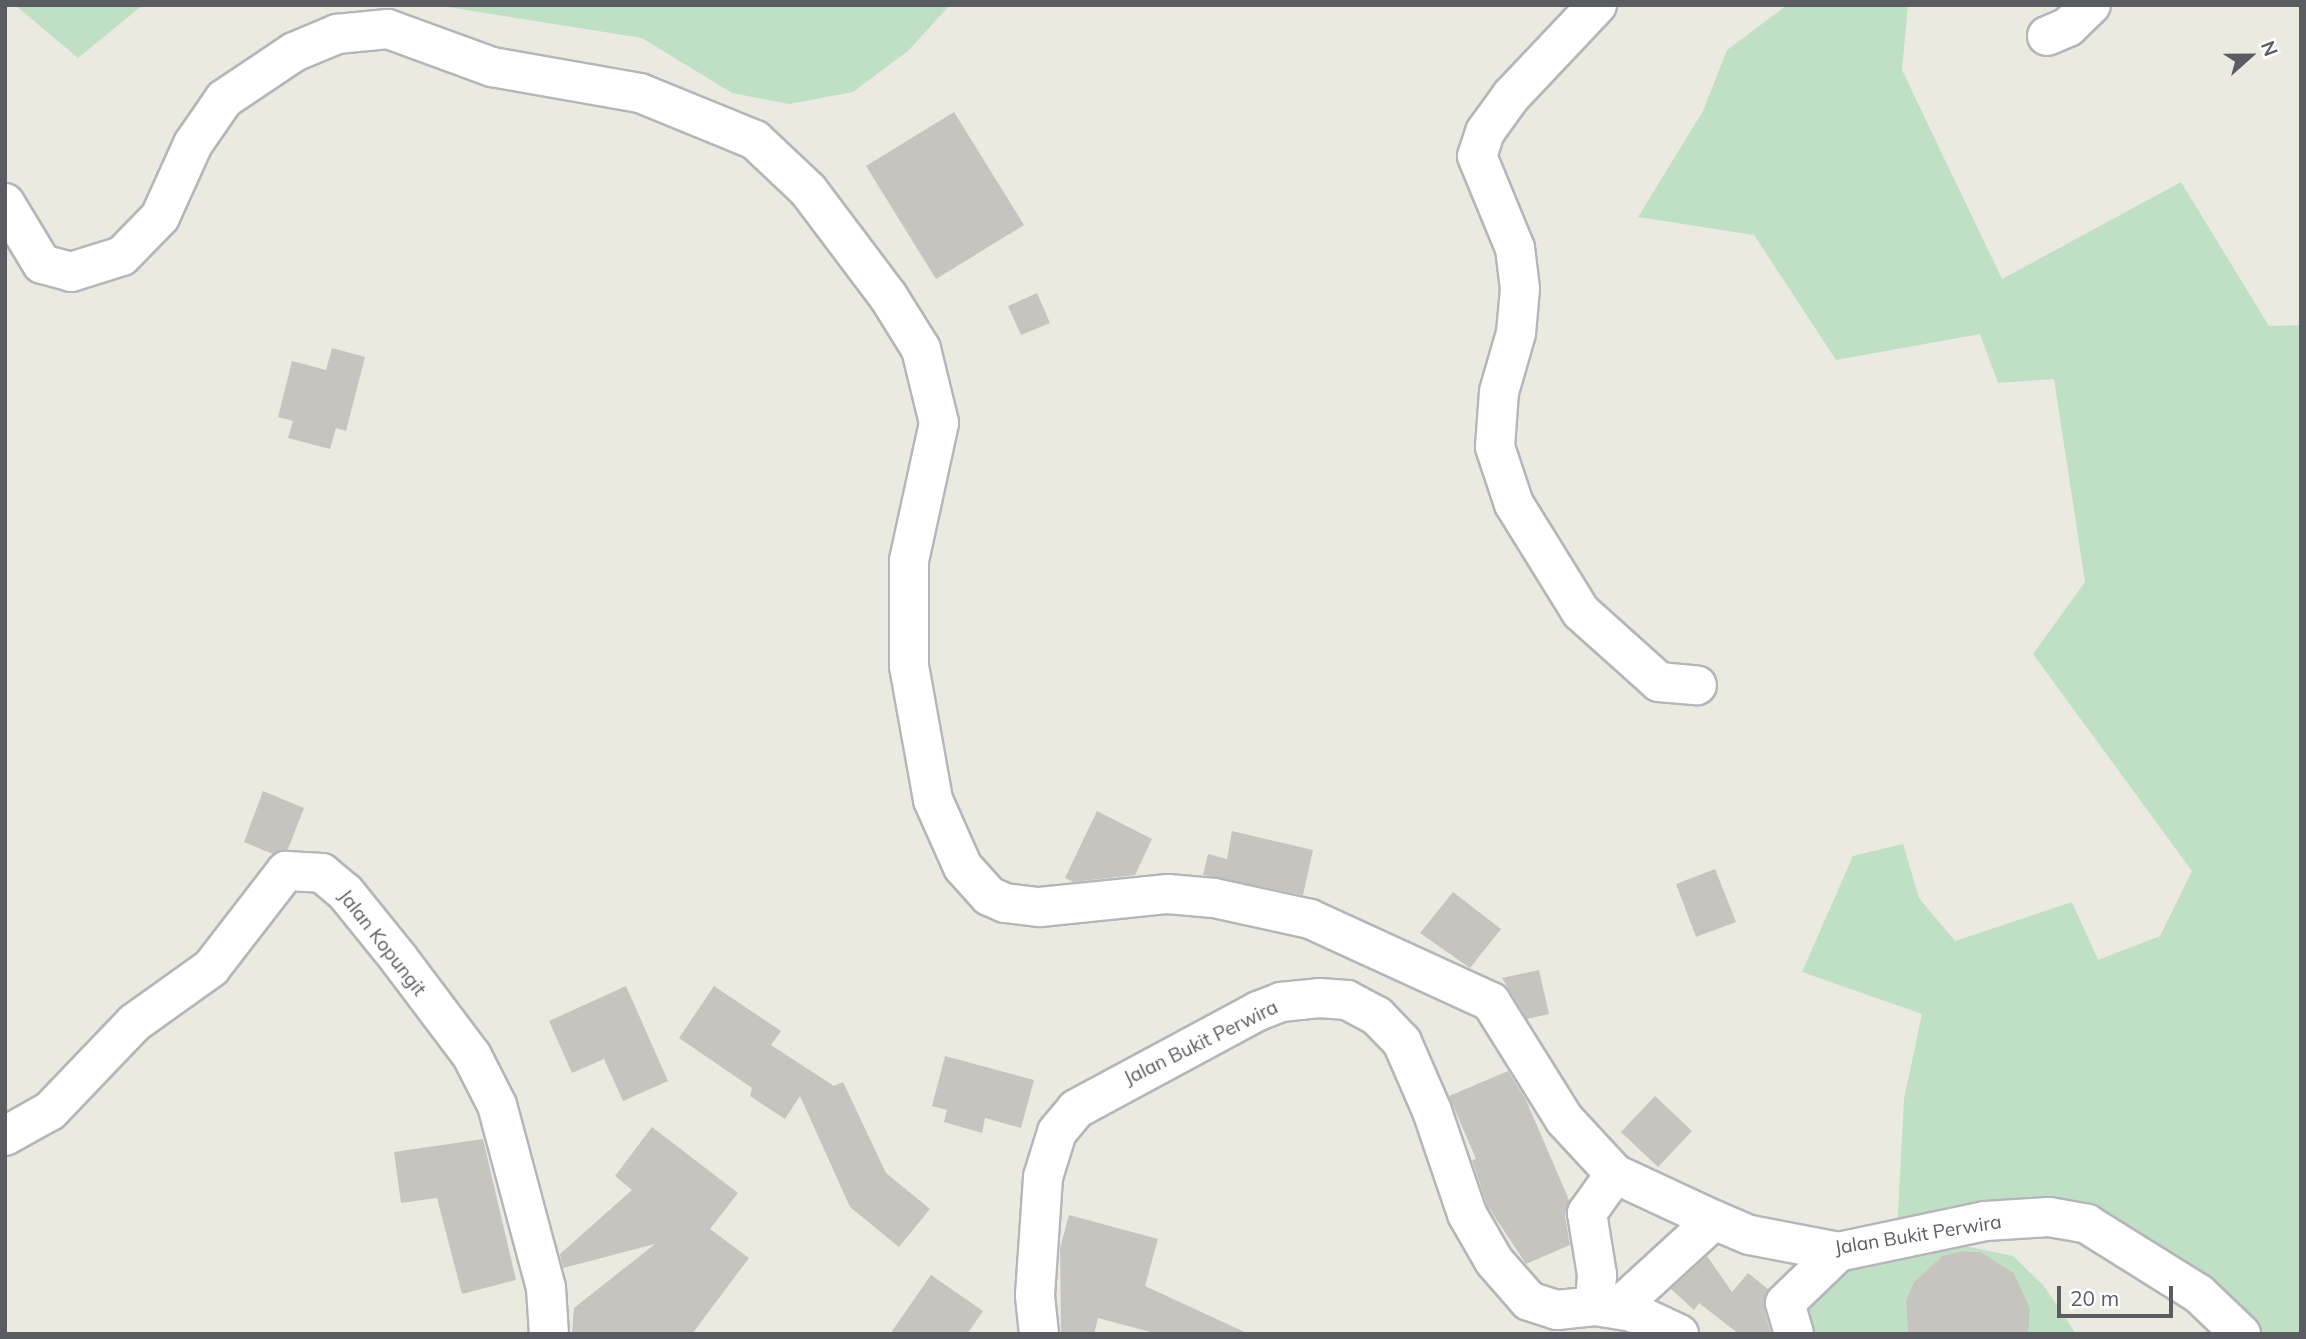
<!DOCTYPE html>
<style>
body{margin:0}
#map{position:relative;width:2306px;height:1339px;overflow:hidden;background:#ebeae1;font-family:Mulish,sans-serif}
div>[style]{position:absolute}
.green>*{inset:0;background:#c0e0c5}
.building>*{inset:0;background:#c6c4be}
.roads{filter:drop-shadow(2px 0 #b4b6ba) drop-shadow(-2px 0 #b4b6ba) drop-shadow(0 2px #b4b6ba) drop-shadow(0 -2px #b4b6ba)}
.minor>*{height:38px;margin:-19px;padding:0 19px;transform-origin:19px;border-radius:19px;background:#fff}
span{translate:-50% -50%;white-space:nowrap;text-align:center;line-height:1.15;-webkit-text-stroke:6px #fff;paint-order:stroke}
.street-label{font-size:19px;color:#5a5c61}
.frame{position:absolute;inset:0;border:7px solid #5a5c61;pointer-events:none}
.north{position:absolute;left:2215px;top:21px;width:70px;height:70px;-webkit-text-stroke:5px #fff;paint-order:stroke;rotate:69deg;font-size:19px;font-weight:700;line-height:28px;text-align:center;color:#5a5c61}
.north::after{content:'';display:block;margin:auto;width:24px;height:32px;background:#5a5c61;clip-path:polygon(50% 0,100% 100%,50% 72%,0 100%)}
.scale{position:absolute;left:2057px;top:1286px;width:116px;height:32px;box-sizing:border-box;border:4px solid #5a5c61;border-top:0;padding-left:9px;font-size:21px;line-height:24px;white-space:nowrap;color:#5a5c61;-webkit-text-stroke:5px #fff;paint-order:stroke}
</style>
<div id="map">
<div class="green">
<div style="clip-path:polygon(15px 5px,143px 5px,78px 58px)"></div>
<div style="clip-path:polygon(435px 5px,950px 5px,908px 51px,853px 92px,789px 104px,732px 93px,642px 38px)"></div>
<div style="clip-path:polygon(1787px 5px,1908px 5px,1902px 70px,2002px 279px,2181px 182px,2269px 326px,2301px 325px,2301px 1334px,2254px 1334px,2134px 1238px,1897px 1231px,1904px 1099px,1922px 1014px,1802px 972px,1853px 856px,1903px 844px,1919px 898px,1955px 941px,2072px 902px,2098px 960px,2160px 936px,2192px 871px,2033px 654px,2085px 582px,2054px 379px,1998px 383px,1980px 334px,1836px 360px,1754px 235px,1638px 217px,1703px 111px,1727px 50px)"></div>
<div style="clip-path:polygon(1965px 1246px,2013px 1256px,2044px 1286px,2076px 1334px,2027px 1334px,2030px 1308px,2014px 1273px,1981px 1252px,1961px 1251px,1942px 1256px,1914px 1282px,1906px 1300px,1908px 1334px,1806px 1334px,1802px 1288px,1833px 1273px,1927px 1249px)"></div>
</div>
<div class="building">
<div style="clip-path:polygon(954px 112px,1024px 225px,936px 279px,866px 166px)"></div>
<div style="clip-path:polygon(1037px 293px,1050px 323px,1021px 335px,1008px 306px)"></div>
<div style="clip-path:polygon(332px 348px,365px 357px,346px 431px,336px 428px,330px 449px,288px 438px,293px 421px,278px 417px,292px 361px,326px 370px)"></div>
<div style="clip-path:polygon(263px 791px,304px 808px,288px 849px,273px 854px,244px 842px)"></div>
<div style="clip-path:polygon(1097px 811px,1152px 839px,1135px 875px,1074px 882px,1065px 878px)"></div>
<div style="clip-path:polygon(1232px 831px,1313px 850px,1303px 895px,1203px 875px,1208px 854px,1227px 859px)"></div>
<div style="clip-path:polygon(1715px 869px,1736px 922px,1696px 937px,1676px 884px)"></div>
<div style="clip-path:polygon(1453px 892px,1501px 929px,1470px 968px,1420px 933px)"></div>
<div style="clip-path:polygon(1539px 970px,1549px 1014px,1527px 1019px,1502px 978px)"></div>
<div style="clip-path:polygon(626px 986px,668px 1081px,623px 1101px,604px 1059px,572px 1073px,549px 1021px)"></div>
<div style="clip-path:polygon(714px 986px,781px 1031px,771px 1045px,834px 1086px,843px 1082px,886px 1173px,930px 1209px,899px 1247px,850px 1207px,800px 1096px,785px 1119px,750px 1096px,752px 1088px,679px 1038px)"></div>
<div style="clip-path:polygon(945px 1056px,1034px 1080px,1021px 1128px,985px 1118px,982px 1133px,944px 1122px,947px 1110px,932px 1106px)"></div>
<div style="clip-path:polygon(1508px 1071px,1526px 1100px,1569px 1200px,1565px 1216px,1570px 1245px,1526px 1264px,1487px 1205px,1472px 1160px,1476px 1159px,1449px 1096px)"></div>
<div style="clip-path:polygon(1655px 1096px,1692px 1131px,1658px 1167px,1621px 1132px)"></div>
<div style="clip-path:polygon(652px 1127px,738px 1193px,710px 1229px,749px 1258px,692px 1334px,572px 1334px,574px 1308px,655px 1244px,563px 1268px,560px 1254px,632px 1190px,615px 1176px)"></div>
<div style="clip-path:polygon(483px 1139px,516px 1280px,462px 1294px,437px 1198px,401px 1203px,394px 1152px)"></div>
<div style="clip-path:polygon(1069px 1215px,1158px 1239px,1145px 1286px,1249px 1334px,1158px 1334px,1098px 1318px,1094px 1334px,1061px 1334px,1060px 1248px)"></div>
<div style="clip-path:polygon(1962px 1251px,1981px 1252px,2014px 1273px,2030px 1308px,2028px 1334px,1908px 1334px,1906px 1300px,1914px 1282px,1942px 1256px)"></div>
<div style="clip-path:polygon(1707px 1256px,1732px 1292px,1748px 1273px,1768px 1289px,1764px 1308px,1771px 1334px,1739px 1334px,1699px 1303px,1694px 1310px,1671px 1289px)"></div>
<div style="clip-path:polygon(931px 1275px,983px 1311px,967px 1334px,890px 1334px)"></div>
</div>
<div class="roads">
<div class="minor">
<div style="left:1597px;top:5px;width:125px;rotate:133.4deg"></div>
<div style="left:1511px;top:96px;width:44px;rotate:125.8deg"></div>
<div style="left:1485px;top:132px;width:25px;rotate:108deg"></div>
<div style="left:1477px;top:156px;width:100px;rotate:67.6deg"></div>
<div style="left:1515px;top:248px;width:41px;rotate:83deg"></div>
<div style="left:1520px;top:289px;width:44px;rotate:95.2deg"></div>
<div style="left:1516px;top:333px;width:61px;rotate:106.1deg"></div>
<div style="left:1499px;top:392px;width:55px;rotate:94.2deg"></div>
<div style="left:1495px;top:447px;width:60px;rotate:71.6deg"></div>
<div style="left:1514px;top:504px;width:127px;rotate:58.2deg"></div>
<div style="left:1581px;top:612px;width:105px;rotate:41.9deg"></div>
<div style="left:1659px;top:682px;width:38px;rotate:5deg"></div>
<div style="left:2047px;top:36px;width:23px;rotate:-23deg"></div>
<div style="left:2068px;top:27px;width:32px;rotate:-44deg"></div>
<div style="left:5px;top:203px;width:71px;rotate:58.8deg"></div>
<div style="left:42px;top:264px;width:30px;rotate:15deg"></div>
<div style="left:71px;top:272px;width:53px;rotate:-17.4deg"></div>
<div style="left:122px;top:256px;width:54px;rotate:-45.7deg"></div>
<div style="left:160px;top:217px;width:80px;rotate:-65.7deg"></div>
<div style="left:193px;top:144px;width:55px;rotate:-55.4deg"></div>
<div style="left:224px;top:99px;width:84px;rotate:-33.9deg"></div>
<div style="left:294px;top:52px;width:47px;rotate:-22.7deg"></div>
<div style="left:337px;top:34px;width:51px;rotate:-5.6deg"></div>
<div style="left:388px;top:29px;width:111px;rotate:20.1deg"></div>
<div style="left:492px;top:67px;width:150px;rotate:10deg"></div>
<div style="left:640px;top:93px;width:124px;rotate:22.2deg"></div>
<div style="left:755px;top:140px;width:73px;rotate:43.3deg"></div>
<div style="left:808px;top:190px;width:133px;rotate:53deg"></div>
<div style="left:888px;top:296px;width:62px;rotate:58.1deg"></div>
<div style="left:921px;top:349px;width:76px;rotate:76.3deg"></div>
<div style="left:939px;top:423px;width:141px;rotate:102.3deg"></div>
<div style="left:909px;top:561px;width:105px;rotate:90deg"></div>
<div style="left:909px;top:666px;width:136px;rotate:79.8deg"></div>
<div style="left:933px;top:800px;width:73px;rotate:65.9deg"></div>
<div style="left:963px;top:867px;width:39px;rotate:48deg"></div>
<div style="left:989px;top:896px;width:17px;rotate:24deg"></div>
<div style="left:1005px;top:903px;width:35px;rotate:7deg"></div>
<div style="left:1040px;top:907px;width:129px;rotate:-5.8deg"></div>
<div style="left:1168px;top:894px;width:46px;rotate:5deg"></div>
<div style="left:1214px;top:898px;width:98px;rotate:12.3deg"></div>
<div style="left:1310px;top:919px;width:199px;rotate:24.6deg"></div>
<div style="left:1491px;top:1002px;width:138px;rotate:58deg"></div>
<div style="left:1564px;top:1119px;width:75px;rotate:47.2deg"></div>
<div style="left:1615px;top:1174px;width:109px;rotate:24.9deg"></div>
<div style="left:1714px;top:1220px;width:39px;rotate:23deg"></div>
<div style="left:1750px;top:1235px;width:90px;rotate:10.9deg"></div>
<div style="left:1838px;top:1252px;width:150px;rotate:-11.9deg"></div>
<div style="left:1985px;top:1221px;width:64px;rotate:-3.6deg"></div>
<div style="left:2049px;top:1217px;width:39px;rotate:10deg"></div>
<div style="left:2087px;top:1224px;width:132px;rotate:32deg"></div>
<div style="left:2199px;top:1294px;width:58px;rotate:43.6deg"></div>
<div style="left:5px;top:1136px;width:51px;rotate:-29.1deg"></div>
<div style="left:50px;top:1111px;width:122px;rotate:-46.3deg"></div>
<div style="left:134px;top:1023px;width:95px;rotate:-35.5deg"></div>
<div style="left:211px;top:968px;width:123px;rotate:-52.3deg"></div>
<div style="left:286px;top:871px;width:36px;rotate:3deg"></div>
<div style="left:322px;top:873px;width:30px;rotate:40deg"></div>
<div style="left:345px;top:892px;width:86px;rotate:51.1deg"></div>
<div style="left:399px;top:959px;width:121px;rotate:53deg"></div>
<div style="left:472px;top:1056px;width:55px;rotate:63deg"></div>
<div style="left:497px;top:1105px;width:189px;rotate:75deg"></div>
<div style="left:546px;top:1288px;width:46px;rotate:86.3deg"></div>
<div style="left:1615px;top:1174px;width:48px;rotate:125.7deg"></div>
<div style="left:1587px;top:1213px;width:63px;rotate:80.8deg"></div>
<div style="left:1597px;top:1275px;width:31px;rotate:94deg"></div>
<div style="left:1595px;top:1306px;width:37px;rotate:9deg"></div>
<div style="left:1632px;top:1312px;width:52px;rotate:25.1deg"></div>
<div style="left:1632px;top:1312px;width:15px;rotate:-98deg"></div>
<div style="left:1630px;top:1297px;width:114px;rotate:-42.5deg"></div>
<div style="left:1039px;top:1334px;width:39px;rotate:-96deg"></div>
<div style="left:1035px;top:1295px;width:118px;rotate:-86.1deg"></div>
<div style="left:1043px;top:1177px;width:47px;rotate:-72.7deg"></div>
<div style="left:1057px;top:1132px;width:30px;rotate:-50deg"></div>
<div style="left:1076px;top:1109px;width:207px;rotate:-28.3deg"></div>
<div style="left:1258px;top:1011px;width:25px;rotate:-21deg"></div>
<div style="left:1281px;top:1002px;width:38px;rotate:-6deg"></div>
<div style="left:1319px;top:998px;width:28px;rotate:4deg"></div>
<div style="left:1347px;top:1000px;width:34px;rotate:28deg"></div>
<div style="left:1377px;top:1016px;width:36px;rotate:46deg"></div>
<div style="left:1402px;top:1042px;width:75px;rotate:66.5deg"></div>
<div style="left:1432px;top:1111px;width:109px;rotate:71.2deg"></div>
<div style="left:1467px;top:1214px;width:54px;rotate:60.1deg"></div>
<div style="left:1494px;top:1261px;width:53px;rotate:48.8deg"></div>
<div style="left:1529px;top:1301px;width:29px;rotate:18deg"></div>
<div style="left:1557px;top:1310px;width:38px;rotate:-6deg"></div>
<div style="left:1794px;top:1334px;width:32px;rotate:-106deg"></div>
<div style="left:1785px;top:1303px;width:74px;rotate:-43.9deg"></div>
</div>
</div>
<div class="street-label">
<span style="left:382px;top:943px;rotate:52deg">Jalan Kopungit</span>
<span style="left:1201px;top:1043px;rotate:-26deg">Jalan Bukit Perwira</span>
<span style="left:1918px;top:1235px;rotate:-9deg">Jalan Bukit Perwira</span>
</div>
<div class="frame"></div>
<div class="north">N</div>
<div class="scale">20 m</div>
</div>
